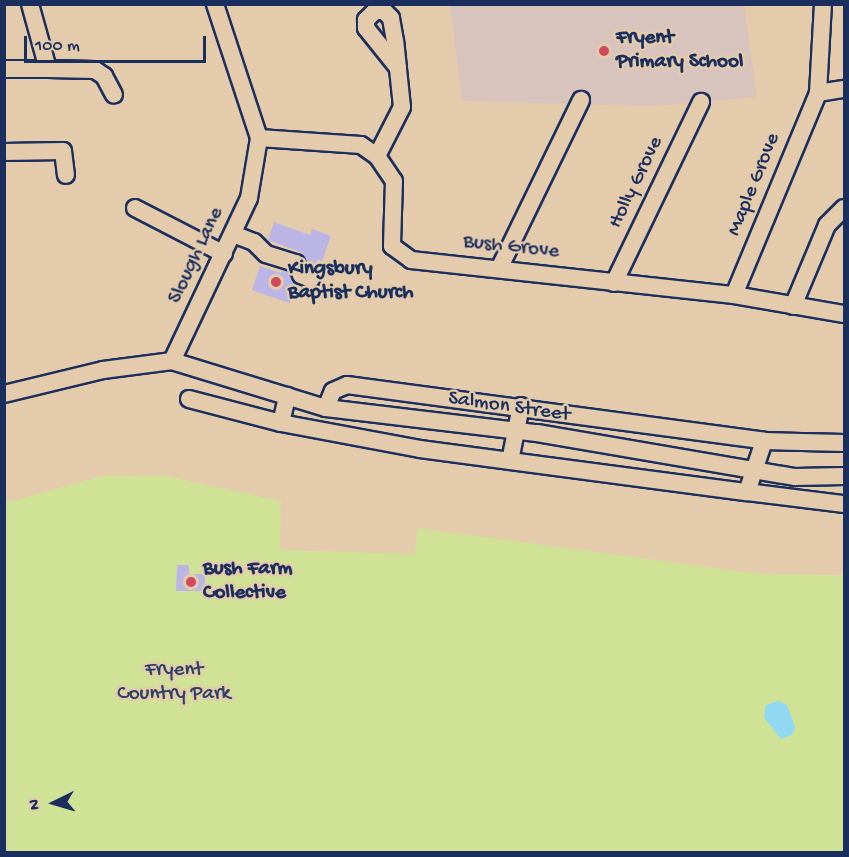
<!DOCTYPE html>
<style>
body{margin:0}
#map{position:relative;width:849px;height:857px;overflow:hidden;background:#e4cbac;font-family:"Gochi Hand",sans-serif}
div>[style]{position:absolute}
.built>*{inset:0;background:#d8c4bd}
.green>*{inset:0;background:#cfe296}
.water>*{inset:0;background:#91d9f3}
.building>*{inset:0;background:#bbb5e6}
.roads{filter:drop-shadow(2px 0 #1b2f5e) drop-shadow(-2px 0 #1b2f5e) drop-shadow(0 2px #1b2f5e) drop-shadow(0 -2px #1b2f5e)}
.minor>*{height:16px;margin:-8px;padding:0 8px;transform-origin:8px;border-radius:8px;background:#e4cbac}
.dots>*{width:16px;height:16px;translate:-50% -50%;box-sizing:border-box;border:3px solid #e4cbac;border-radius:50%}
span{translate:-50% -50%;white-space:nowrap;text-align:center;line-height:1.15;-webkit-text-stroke:4.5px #e4cbac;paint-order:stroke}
.poi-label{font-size:21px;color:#1b2f5e;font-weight:700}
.left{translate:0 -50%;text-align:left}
.street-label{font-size:21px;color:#1b2f5e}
.park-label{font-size:21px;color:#2d4164}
.frame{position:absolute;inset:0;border:6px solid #1b2f5e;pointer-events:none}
.north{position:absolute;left:24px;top:773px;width:60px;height:60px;-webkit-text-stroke:4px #e4cbac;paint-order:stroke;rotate:265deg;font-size:16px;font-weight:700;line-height:24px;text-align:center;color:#1b2f5e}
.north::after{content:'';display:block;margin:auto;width:21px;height:27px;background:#1b2f5e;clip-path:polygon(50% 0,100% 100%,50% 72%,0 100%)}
.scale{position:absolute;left:24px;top:36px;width:182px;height:27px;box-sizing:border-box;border:3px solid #1b2f5e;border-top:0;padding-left:8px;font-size:18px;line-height:21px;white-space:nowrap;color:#1b2f5e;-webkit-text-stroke:4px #e4cbac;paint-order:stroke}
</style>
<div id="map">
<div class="built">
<div style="clip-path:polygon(450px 5px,744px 5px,757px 97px,654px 106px,462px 101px)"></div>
</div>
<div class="green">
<div style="clip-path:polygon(106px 475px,165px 476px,281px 501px,280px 550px,415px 554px,417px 528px,760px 574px,844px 575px,844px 852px,5px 852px,5px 503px)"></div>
</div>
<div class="water">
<div style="clip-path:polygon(778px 701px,787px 705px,795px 727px,792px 735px,781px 739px,764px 718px,766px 705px)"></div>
</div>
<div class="building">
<div style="clip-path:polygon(274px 222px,310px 235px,312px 229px,331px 236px,322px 261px,318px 259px,315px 265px,301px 260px,303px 253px,268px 240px)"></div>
<div style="clip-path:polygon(285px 263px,300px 274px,290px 303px,252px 290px,260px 266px,281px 273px)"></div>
<div style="clip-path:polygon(177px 565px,189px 565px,189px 574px,205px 574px,205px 591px,176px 591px)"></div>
</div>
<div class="roads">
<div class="minor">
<div style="left:4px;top:69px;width:44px"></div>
<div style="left:48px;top:69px;width:67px;rotate:-105.5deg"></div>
<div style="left:48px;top:69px;width:47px;rotate:1.2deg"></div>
<div style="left:95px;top:70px;width:11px;rotate:34deg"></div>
<div style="left:104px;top:76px;width:21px;rotate:62deg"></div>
<div style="left:818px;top:93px;width:26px;rotate:-9deg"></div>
<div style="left:259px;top:138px;width:102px;rotate:3.9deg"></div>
<div style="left:361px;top:145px;width:19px;rotate:35deg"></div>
<div style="left:377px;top:156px;width:30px;rotate:56deg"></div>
<div style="left:394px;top:181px;width:65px;rotate:91.8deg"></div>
<div style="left:392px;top:246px;width:24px;rotate:36deg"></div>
<div style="left:411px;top:260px;width:325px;rotate:6.2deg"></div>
<div style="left:734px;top:295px;width:112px;rotate:9.8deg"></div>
<div style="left:4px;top:152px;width:59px;rotate:-1deg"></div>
<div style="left:63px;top:151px;width:24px;rotate:83deg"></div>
<div style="left:377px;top:156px;width:55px;rotate:-63deg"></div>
<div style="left:402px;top:107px;width:39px;rotate:-96deg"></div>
<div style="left:398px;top:68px;width:27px;rotate:-96deg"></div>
<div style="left:395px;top:41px;width:23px;rotate:-100deg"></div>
<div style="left:391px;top:18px;width:10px;rotate:-135deg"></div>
<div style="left:384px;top:11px;width:9px;rotate:180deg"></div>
<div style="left:375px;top:11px;width:13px;rotate:135deg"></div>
<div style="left:366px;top:20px;width:8px;rotate:90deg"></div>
<div style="left:366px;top:28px;width:51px;rotate:51.3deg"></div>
<div style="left:135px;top:208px;width:100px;rotate:27.3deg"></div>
<div style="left:233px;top:234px;width:22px;rotate:21deg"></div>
<div style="left:254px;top:242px;width:17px;rotate:45deg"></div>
<div style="left:266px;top:254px;width:31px;rotate:17deg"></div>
<div style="left:296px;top:263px;width:13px;rotate:67deg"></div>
<div style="left:301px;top:275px;width:11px;rotate:22deg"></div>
<div style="left:499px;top:269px;width:188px;rotate:-64.1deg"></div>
<div style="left:614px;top:283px;width:201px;rotate:-64.3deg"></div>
<div style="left:734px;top:295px;width:219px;rotate:-67.4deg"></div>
<div style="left:818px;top:93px;width:89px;rotate:-86.8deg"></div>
<div style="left:793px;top:306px;width:88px;rotate:-67.2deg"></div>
<div style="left:827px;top:225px;width:24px;rotate:-45deg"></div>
<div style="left:172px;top:361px;width:180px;rotate:-64.7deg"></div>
<div style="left:249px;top:198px;width:61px;rotate:-80.5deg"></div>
<div style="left:259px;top:138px;width:141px;rotate:-108.2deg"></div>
<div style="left:4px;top:394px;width:102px;rotate:-13.6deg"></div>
<div style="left:103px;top:370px;width:70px;rotate:-7.4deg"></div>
<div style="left:172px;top:361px;width:161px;rotate:17deg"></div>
<div style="left:326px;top:408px;width:212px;rotate:6.8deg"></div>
<div style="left:537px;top:433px;width:262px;rotate:9.7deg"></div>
<div style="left:795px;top:477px;width:49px;rotate:-1.2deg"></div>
<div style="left:189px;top:399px;width:95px;rotate:14.6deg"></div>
<div style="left:281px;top:423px;width:28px;rotate:-77deg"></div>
<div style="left:326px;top:408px;width:18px;rotate:-68deg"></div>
<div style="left:333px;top:391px;width:15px;rotate:-23deg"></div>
<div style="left:347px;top:385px;width:421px;rotate:7.6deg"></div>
<div style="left:764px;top:441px;width:80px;rotate:1.4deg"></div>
<div style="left:281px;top:423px;width:141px;rotate:10.6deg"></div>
<div style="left:420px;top:449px;width:91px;rotate:7.6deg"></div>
<div style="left:510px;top:461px;width:56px;rotate:-78.7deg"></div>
<div style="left:510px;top:461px;width:239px;rotate:7.5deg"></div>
<div style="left:747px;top:492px;width:54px;rotate:-71.6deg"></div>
<div style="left:747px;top:492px;width:98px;rotate:7.1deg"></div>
</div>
</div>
<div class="dots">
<div style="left:604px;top:51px;background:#d1495b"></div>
<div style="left:276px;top:282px;background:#d1495b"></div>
<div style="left:191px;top:582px;background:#d1495b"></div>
</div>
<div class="poi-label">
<span class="left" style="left:616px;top:51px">Fryent<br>Primary School</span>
<span class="left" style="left:288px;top:282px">Kingsbury<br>Baptist Church</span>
<span class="left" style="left:203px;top:582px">Bush Farm<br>Collective</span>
</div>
<div class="street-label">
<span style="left:637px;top:183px;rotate:-64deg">Holly Grove</span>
<span style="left:755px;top:185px;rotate:-68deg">Maple Grove</span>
<span style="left:511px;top:248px;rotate:6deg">Bush Grove</span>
<span style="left:197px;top:256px;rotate:-65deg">Slough Lane</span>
<span style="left:509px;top:408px;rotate:8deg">Salmon Street</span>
</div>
<div class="park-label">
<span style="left:174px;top:683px">Fryent<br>Country Park</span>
</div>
<div class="frame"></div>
<div class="north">N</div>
<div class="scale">100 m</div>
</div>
